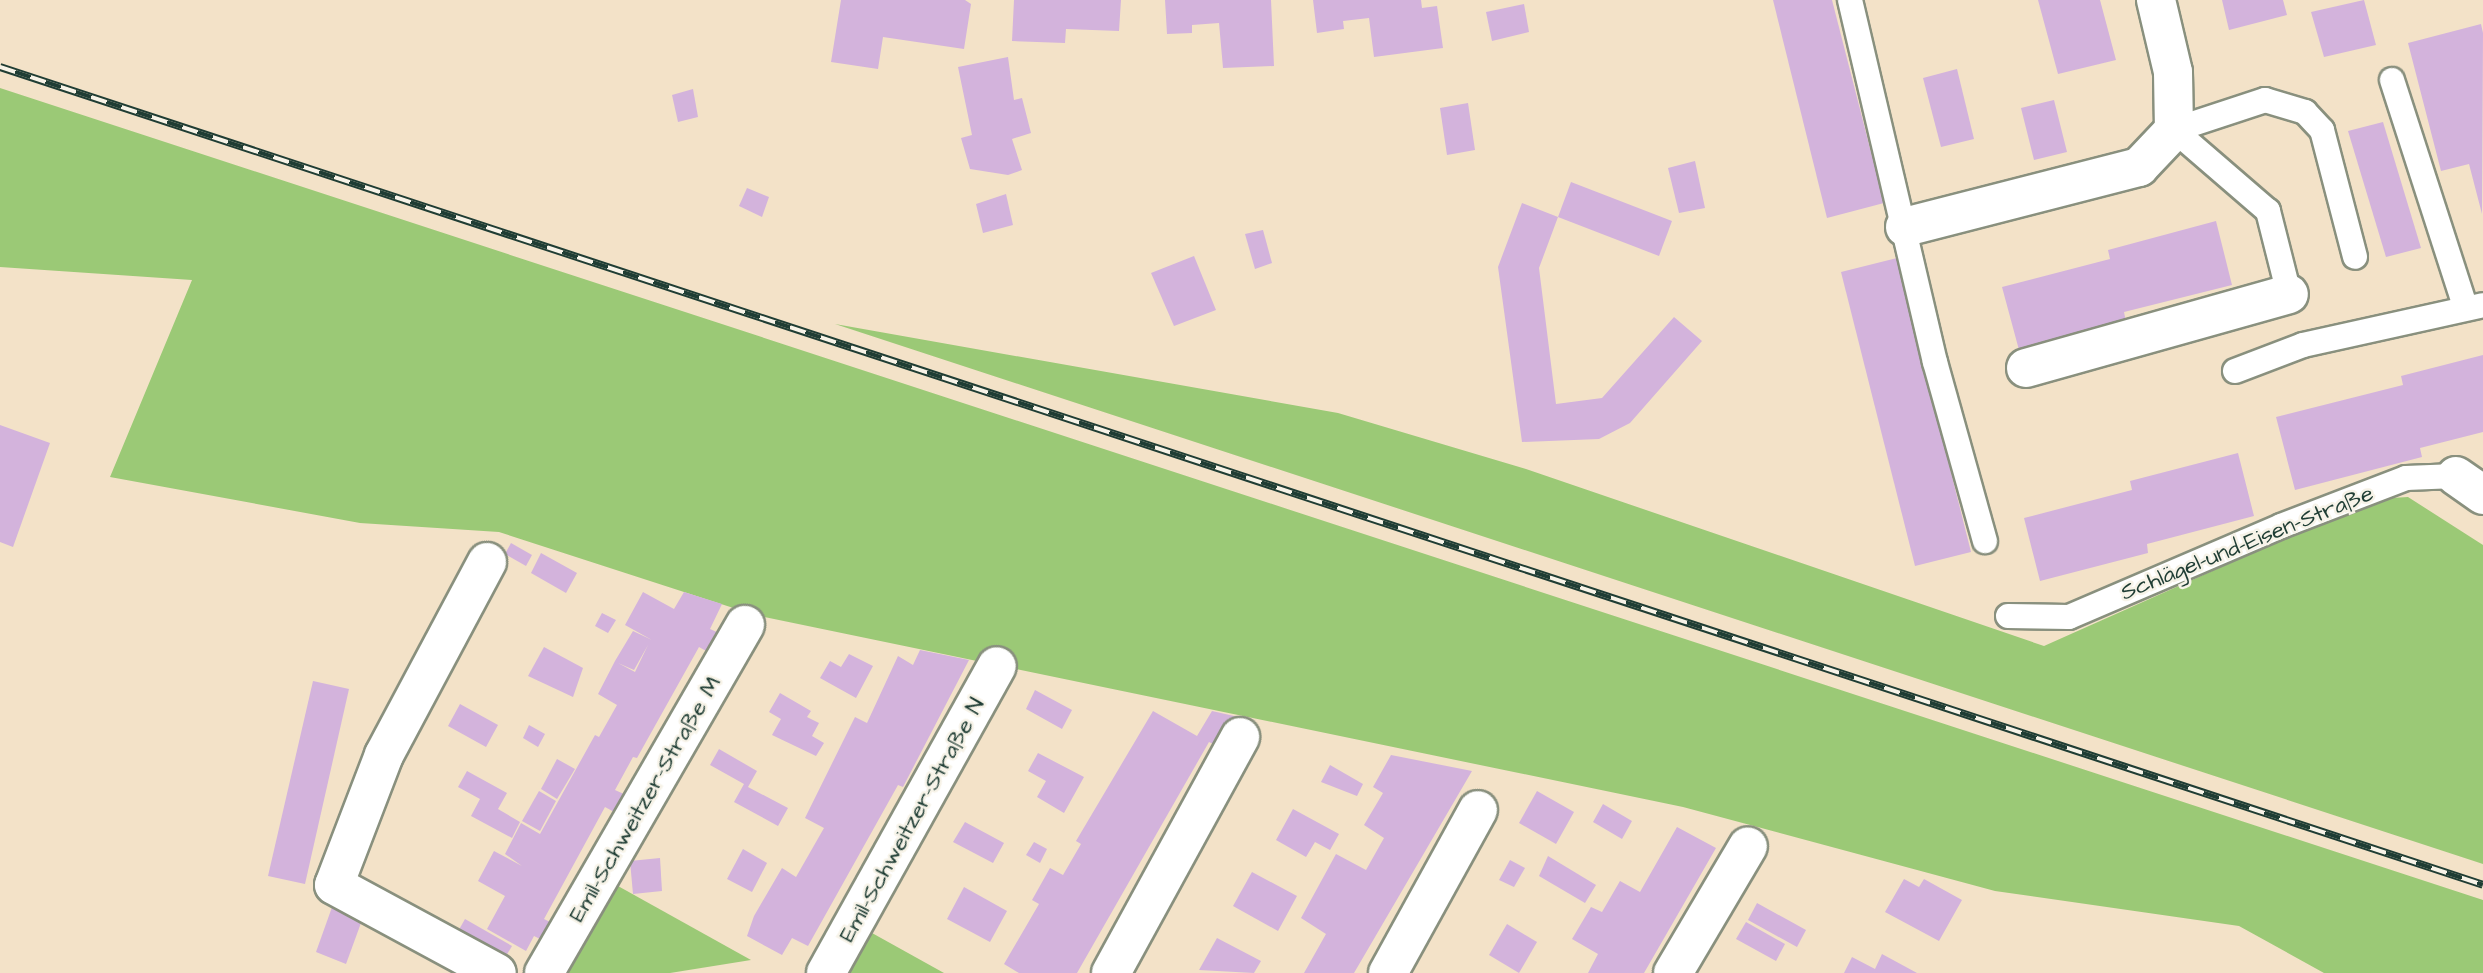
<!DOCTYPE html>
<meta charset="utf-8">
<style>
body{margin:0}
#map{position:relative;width:2483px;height:973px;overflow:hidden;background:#f3e2c8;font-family:"Architects Daughter",sans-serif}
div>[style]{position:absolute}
.green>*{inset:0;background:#9bc976}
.building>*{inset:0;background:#d3b3dc}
.roads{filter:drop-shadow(2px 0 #89907e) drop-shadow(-2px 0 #89907e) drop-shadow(0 2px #89907e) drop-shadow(0 -2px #89907e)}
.service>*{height:24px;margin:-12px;padding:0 12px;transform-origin:12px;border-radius:12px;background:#fff}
.minor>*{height:38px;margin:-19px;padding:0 19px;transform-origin:19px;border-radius:19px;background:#fff}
.rail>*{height:8px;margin-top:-4px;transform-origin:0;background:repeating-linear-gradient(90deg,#f7f3e8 0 16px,#1f3d34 0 32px);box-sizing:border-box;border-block:2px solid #1f3d34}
span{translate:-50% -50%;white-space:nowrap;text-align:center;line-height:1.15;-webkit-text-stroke:5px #f7f3e8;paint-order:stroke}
.street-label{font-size:23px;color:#1f3d34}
</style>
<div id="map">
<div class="green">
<div style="clip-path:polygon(0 88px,2483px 900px,2483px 973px,2324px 973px,2239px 926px,1995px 891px,1683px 807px,755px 615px,499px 532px,360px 523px,110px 477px,192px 280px,0 267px)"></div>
<div style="clip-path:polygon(835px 324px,1338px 413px,1526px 469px,2044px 646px,2374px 499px,2408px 497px,2483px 545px,2483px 864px)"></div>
<div style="clip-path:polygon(609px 881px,751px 960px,670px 973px,558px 973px)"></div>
<div style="clip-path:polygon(863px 928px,944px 973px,848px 973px,843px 963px)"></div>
</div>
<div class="building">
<div style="clip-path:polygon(841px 0,965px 0,971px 4px,964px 49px,883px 37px,878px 69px,831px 62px)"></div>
<div style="clip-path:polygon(1014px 0,1121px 0,1119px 31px,1066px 29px,1065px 43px,1012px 41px)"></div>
<div style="clip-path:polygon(1165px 0,1271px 0,1274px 66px,1223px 68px,1219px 23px,1192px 25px,1192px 33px,1167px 34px)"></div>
<div style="clip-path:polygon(1313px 0,1421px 0,1422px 8px,1437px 6px,1443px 48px,1374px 57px,1369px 18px,1343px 21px,1344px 29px,1317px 33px)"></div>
<div style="clip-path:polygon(1773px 0,1832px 0,1884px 203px,1827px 218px)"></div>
<div style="clip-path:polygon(2038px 0,2100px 0,2116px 60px,2058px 74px)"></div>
<div style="clip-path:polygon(2222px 0,2283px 0,2287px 15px,2229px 30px)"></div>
<div style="clip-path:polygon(2364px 0,2376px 45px,2324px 57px,2311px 12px)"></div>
<div style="clip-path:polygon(1524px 4px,1529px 32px,1492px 41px,1486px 12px)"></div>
<div style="clip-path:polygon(2481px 24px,2483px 33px,2482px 214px,2469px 164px,2441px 171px,2408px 43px)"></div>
<div style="clip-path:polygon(1008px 57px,1014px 100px,1022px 98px,1031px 133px,1012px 139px,1022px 170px,1008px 175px,970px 169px,961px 138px,972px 135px,958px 67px)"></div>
<div style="clip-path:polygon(1957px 69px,1974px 139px,1941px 147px,1923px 78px)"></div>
<div style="clip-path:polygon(693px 89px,698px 117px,678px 122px,672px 95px)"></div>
<div style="clip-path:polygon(2054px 100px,2067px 152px,2034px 160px,2021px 108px)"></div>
<div style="clip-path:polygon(1468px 103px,1475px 150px,1447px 155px,1440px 108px)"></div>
<div style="clip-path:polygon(2383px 122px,2421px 248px,2386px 257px,2348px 131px)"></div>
<div style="clip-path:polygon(1695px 161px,1705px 208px,1679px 213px,1668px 168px)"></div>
<div style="clip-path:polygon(1571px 182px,1672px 221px,1659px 256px,1558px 217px)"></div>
<div style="clip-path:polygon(747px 188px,769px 197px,762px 217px,739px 206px)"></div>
<div style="clip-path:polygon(1006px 194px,1013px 225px,983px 233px,976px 204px)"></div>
<div style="clip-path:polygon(1522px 203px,1558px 217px,1539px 268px,1556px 404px,1602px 398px,1674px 317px,1702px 341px,1630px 423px,1599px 439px,1522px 442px,1498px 267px)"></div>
<div style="clip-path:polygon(2216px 221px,2232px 285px,2124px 312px,2126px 322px,2019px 350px,2002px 287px,2110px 259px,2108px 250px)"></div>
<div style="clip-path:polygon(1263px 230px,1272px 263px,1255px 269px,1245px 234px)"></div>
<div style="clip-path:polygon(1194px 256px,1216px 310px,1174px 326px,1151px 273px)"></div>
<div style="clip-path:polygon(1897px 258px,1971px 552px,1915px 566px,1841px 272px)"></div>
<div style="clip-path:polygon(2483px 355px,2483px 432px,2420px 448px,2422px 457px,2295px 490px,2276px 417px,2403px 385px,2401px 376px)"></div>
<div style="clip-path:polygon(0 425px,50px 443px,13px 547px,0 542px)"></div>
<div style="clip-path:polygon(2238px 453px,2254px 516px,2147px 544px,2148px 553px,2040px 581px,2024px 518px,2132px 490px,2130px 481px)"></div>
<div style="clip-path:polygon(511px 543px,532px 555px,526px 566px,505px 554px)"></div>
<div style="clip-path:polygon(541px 553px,577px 573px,566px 593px,531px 573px)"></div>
<div style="clip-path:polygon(evenodd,643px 592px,674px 609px,684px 592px,722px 604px,710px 629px,719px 633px,708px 652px,699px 647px,637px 758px,633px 757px,615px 790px,626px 795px,616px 813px,605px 807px,544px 919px,556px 925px,546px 942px,534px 936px,526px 951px,487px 929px,505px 896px,478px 881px,494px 851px,522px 866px,505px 854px,521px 823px,540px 834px,595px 735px,599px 737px,617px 705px,598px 694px,615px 661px,633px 631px,652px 640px,625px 625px,643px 592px,648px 645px,635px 672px,618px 663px,634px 670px,648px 645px)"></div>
<div style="clip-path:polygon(602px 613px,616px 620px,608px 633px,595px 626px)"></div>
<div style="clip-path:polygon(544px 647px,583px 668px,573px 697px,528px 676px)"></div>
<div style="clip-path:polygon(920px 650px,969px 660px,903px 787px,898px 785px,808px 946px,792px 938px,782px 955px,747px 936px,754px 916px,782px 868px,796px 877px,824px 828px,805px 818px,855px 717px,867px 723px,898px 656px,913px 665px)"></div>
<div style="clip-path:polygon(849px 654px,873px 666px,856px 698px,820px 678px,830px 661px,841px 667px)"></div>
<div style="clip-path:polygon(313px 681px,349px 689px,305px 884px,268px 876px)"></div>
<div style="clip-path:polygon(1035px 690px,1072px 710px,1062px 729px,1026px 709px)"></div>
<div style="clip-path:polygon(780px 693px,811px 711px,807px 717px,819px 723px,812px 736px,824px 743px,816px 756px,772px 735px,781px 719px,769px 712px)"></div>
<div style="clip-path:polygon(460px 704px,498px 725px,486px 747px,448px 726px)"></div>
<div style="clip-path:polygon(1153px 711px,1197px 736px,1212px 711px,1243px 718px,1225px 750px,1209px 742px,1077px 973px,1019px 973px,1004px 964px,1039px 904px,1032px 900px,1050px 868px,1063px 875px,1081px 844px,1076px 841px)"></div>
<div style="clip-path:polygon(529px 725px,545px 734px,538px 747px,523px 738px)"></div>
<div style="clip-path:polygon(719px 749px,757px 771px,748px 787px,788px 808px,778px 826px,734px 802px,744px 784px,710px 765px)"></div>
<div style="clip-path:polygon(1038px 753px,1084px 777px,1064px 813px,1037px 797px,1046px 781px,1028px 771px)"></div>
<div style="clip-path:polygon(1391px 755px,1472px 771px,1354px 973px,1304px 973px,1326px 934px,1301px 918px,1336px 854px,1366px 870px,1384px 838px,1364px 825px,1383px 793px,1373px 787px)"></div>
<div style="clip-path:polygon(557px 759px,575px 769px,557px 799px,541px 789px)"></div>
<div style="clip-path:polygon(1330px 765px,1363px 784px,1357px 796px,1321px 782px)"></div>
<div style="clip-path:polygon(467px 771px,507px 793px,498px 809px,520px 822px,512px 838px,471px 816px,480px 799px,458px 787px)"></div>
<div style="clip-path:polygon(539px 791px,556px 801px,540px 831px,522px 821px)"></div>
<div style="clip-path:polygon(1537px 791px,1574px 812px,1556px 844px,1519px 823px)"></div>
<div style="clip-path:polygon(1603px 804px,1632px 821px,1622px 839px,1593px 822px)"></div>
<div style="clip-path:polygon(1293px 809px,1339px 834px,1330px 850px,1315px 842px,1306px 857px,1276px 840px)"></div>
<div style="clip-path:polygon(965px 822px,1004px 843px,993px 863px,953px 842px)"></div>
<div style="clip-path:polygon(1677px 827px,1716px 848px,1644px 973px,1588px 973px,1598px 954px,1572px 939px,1591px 907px,1602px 912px,1620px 881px,1640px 892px)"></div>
<div style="clip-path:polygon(1034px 842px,1047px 849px,1040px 863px,1026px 855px)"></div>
<div style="clip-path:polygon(743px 849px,767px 863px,752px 892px,727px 879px)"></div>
<div style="clip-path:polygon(1548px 856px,1596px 885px,1585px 903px,1539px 876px)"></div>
<div style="clip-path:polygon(660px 858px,662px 891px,633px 894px,630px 861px)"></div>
<div style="clip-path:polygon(1510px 860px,1525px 868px,1514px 887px,1499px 880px)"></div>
<div style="clip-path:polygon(1252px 872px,1297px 896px,1278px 931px,1233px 906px)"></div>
<div style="clip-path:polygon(1904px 879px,1919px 887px,1924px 879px,1962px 900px,1939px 941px,1885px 912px)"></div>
<div style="clip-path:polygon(964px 887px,1007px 911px,990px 942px,947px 919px)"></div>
<div style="clip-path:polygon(336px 896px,365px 912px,346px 964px,316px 952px)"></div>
<div style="clip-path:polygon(1757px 903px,1806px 930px,1797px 947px,1748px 920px)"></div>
<div style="clip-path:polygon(465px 919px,512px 946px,503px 961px,456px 935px)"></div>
<div style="clip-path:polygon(1746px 922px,1785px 944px,1776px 961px,1736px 939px)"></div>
<div style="clip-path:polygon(1507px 924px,1537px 942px,1519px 973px,1489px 955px)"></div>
<div style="clip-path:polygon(1217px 938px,1261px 961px,1254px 973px,1199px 970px)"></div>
<div style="clip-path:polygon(1882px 954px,1917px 973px,1844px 973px,1852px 957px,1875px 969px)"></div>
</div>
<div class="roads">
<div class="service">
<div style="left:1850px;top:0;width:372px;rotate:76.8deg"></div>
<div style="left:1935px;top:362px;width:186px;rotate:74.4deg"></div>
<div style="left:2392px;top:80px;width:237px;rotate:72.1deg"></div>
<div style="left:2289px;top:294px;width:86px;rotate:-104.2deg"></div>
<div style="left:2268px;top:211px;width:124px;rotate:-139.2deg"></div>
<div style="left:2174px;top:130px;width:96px;rotate:-18.2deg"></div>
<div style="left:2265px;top:100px;width:42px;rotate:16.7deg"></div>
<div style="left:2305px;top:112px;width:25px;rotate:47deg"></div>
<div style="left:2322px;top:130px;width:131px;rotate:75.4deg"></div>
<div style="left:2235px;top:371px;width:73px;rotate:-20.9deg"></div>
<div style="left:2303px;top:345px;width:184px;rotate:-12.5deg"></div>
<div style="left:2008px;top:616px;width:61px;rotate:0.9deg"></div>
<div style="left:2069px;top:617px;width:231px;rotate:-23.2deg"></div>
<div style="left:2281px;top:526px;width:134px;rotate:-21deg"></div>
<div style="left:2406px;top:478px;width:50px;rotate:-2.3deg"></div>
</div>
<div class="minor">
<div style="left:1905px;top:227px;width:242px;rotate:-14.4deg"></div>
<div style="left:2139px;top:167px;width:51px;rotate:-46.6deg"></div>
<div style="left:2174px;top:130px;width:58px;rotate:-91deg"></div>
<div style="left:2173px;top:72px;width:74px;rotate:-103.3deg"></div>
<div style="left:2026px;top:368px;width:273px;rotate:-15.7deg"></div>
<div style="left:2456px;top:476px;width:33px;rotate:35deg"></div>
<div style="left:487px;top:562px;width:219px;rotate:118.1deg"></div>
<div style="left:384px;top:755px;width:139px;rotate:111deg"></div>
<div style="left:334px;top:885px;width:185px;rotate:28.4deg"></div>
<div style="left:544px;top:973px;width:402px;rotate:-60deg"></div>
<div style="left:826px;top:973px;width:351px;rotate:-60.9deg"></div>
<div style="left:1111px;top:973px;width:269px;rotate:-61.3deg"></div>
<div style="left:1388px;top:973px;width:186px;rotate:-61.1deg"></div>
<div style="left:1673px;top:973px;width:147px;rotate:-59.4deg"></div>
</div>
</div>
<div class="rail">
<div style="left:0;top:67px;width:2614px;rotate:18.23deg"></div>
</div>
<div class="street-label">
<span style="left:2247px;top:543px;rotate:-22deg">Schlägel-und-Eisen-Straße</span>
<span style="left:645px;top:799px;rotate:-60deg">Emil-Schweitzer-Straße M</span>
<span style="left:912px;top:820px;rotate:-61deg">Emil-Schweitzer-Straße N</span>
</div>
</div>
